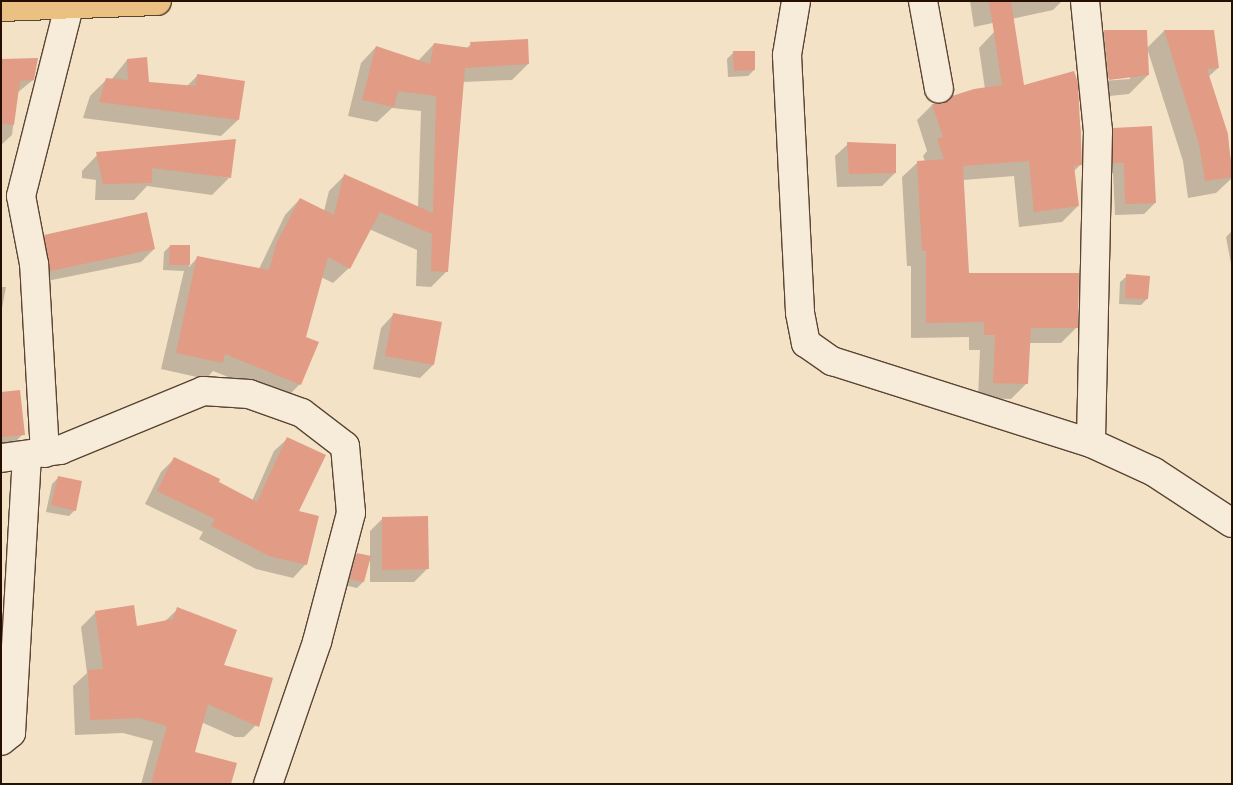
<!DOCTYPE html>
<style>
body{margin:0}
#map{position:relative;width:1233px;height:785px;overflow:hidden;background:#f3e2c6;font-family:Vollkorn,serif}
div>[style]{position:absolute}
.shadow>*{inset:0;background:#0003}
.building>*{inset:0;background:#e29b84}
.roads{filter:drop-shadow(1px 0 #5a4432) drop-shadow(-1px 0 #5a4432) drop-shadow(0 1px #5a4432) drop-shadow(0 -1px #5a4432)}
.minor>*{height:28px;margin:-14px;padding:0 14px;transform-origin:14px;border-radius:14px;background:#f7ecda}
.major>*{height:28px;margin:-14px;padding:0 14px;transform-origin:14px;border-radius:14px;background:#eac183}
span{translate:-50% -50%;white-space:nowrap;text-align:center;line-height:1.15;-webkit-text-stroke:4px #f7ecda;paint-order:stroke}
.frame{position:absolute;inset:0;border:2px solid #270f00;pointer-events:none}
</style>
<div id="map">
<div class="shadow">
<div style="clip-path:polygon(970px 1px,1062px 1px,1053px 10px,974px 27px)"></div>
<div style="clip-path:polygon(1164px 31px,1213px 31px,1218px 68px,1208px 77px,1227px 134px,1232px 168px,1232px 178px,1216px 193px,1188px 198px,1183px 161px,1147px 48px)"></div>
<div style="clip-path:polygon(994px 32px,1023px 86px,1073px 72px,1081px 132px,1080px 165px,1073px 172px,1078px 206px,1062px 222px,1019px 227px,1014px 176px,963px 180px,968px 275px,1077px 327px,1061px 343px,1029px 343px,1027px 383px,1011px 399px,978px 398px,980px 350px,969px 350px,969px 337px,911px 338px,911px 266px,907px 266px,902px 177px,918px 162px,925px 161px,923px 156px,927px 151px,917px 120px,932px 105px,943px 106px,985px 89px,979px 48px)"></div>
<div style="clip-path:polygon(evenodd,1104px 32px,1148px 75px,1129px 94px,1090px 98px,1085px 50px,1104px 32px,1130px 76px,1130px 79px,1102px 81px,1102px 79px,1130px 76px)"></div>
<div style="clip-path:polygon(434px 44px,466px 49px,471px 44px,528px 64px,512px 80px,462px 82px,447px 271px,431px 287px,416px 286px,417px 250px,369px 229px,349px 268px,333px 283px,321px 277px,305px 338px,300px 384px,285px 399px,213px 371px,206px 379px,161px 369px,184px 271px,163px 270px,164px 252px,170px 246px,189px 246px,189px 267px,197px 258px,259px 269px,285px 215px,300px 199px,324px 211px,329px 191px,344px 176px,418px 208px,421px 111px,392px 108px,377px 122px,348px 116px,361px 63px,376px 47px,418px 61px)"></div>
<div style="clip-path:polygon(734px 52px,754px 70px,748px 76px,728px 77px,727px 59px)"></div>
<div style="clip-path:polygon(1px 60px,33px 80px,17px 93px,12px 135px,1px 145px)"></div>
<div style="clip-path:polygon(127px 60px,148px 83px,186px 87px,198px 75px,238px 120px,221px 136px,83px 118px,90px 96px,107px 79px,111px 80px)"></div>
<div style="clip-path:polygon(1114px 129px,1155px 203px,1144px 214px,1115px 215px,1113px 173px,1102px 174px,1103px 140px)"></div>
<div style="clip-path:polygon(848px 144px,895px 173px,882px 186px,837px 187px,835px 156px)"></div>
<div style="clip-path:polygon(99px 153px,229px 178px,212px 195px,147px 186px,134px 200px,95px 200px,96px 180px,82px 178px,82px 171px)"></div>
<div style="clip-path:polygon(1232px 231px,1232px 269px,1226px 237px)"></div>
<div style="clip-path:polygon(45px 236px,154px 249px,141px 262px,37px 283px,32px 249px)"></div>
<div style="clip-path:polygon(1127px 276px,1147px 299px,1141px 305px,1119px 304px,1120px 282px)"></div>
<div style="clip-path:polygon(1px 287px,6px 287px,1px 314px)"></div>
<div style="clip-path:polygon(393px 315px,441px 323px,433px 365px,420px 378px,373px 369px,381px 328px)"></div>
<div style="clip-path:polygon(1px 394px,23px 434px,6px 451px,1px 452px)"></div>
<div style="clip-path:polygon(287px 439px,305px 565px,293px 578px,256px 569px,199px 539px,203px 532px,145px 504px,161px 472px,174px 459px,252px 501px,274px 451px)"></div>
<div style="clip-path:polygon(58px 478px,75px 510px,69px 516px,46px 512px,52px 484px)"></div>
<div style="clip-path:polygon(383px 518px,427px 569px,414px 582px,370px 582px,370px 559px,363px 582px,357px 588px,344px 585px,351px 560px,357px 554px,370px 557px,370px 531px)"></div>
<div style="clip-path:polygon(178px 609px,222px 665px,259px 722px,244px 737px,235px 737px,201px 722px,193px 752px,210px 784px,141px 784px,153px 741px,123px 733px,75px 735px,73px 686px,87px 673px,81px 627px,96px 612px,136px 627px,164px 622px)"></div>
</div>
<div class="building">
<div style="clip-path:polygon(989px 1px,1011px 1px,1024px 85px,1074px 71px,1078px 83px,1082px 165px,1074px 166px,1079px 206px,1034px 212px,1029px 161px,963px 166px,969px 273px,1079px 273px,1078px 328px,1031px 328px,1028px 384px,993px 383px,995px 335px,984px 335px,984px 322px,926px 323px,926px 251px,922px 251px,917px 161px,944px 159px,937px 139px,943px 137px,932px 104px,942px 104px,952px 96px,974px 89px,1002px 85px)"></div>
<div style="clip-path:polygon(1104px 30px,1147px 30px,1149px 75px,1109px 80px)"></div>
<div style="clip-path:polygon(1164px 30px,1214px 30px,1219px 68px,1207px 69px,1228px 134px,1232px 177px,1205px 181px,1199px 144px)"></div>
<div style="clip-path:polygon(528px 39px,529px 64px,465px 68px,448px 272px,431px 271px,432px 234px,380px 212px,350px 269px,328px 257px,306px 337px,319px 342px,301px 385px,225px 354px,223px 363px,176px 353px,197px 256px,269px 270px,277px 242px,300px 198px,334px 215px,344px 174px,433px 213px,436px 96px,398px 91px,394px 107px,362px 100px,376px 46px,430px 64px,434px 43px,471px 48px,470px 42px)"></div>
<div style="clip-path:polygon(733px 51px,755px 51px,755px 70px,734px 71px)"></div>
<div style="clip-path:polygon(147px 57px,149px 82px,196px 86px,197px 74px,245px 81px,239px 120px,99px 102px,106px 78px,128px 80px,127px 59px)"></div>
<div style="clip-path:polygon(38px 58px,34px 80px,20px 81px,14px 125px,1px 124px,1px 59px)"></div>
<div style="clip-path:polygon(1152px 126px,1156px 203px,1125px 204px,1124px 163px,1113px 163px,1113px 128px)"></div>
<div style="clip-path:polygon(236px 139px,231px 178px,152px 168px,152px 183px,103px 184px,96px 152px)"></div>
<div style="clip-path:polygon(847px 142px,896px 144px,896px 173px,849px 174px)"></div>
<div style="clip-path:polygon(147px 212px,155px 249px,50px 271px,44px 235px)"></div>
<div style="clip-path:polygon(170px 245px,190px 245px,190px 265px,169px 265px)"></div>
<div style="clip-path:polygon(1126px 274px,1150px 276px,1148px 299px,1125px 298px)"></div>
<div style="clip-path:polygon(393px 313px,442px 322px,434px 365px,385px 356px)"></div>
<div style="clip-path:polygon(20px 390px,25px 435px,1px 437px,1px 392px)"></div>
<div style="clip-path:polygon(287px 437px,326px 455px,299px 511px,319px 516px,307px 565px,269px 556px,211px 526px,215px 519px,157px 491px,174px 457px,220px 479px,219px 482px,257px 502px)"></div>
<div style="clip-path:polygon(58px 476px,82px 481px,76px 511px,51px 505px)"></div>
<div style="clip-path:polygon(428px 516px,429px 569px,382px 570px,382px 517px)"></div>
<div style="clip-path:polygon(357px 553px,371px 556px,364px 582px,350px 579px)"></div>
<div style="clip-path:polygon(134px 605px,137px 626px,173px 619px,177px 607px,237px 630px,224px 665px,273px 678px,259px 727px,208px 704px,195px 752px,237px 763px,231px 784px,151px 784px,167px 726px,139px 718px,90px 720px,88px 670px,103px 669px,95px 611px)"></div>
</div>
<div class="roads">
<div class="minor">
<div style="left:796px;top:1px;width:55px;rotate:99.5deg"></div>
<div style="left:787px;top:55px;width:258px;rotate:87.1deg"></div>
<div style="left:800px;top:313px;width:31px;rotate:79deg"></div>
<div style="left:806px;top:343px;width:32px;rotate:35deg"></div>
<div style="left:832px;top:361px;width:272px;rotate:17.6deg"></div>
<div style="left:1091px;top:443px;width:69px;rotate:24.7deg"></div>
<div style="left:1154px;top:472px;width:93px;rotate:33.2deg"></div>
<div style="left:923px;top:1px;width:89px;rotate:79.7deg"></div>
<div style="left:1085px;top:1px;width:131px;rotate:84.3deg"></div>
<div style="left:1098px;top:131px;width:312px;rotate:91.3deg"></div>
<div style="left:45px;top:453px;width:189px;rotate:-93.3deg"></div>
<div style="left:34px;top:264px;width:69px;rotate:-100.8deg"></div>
<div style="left:21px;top:196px;width:196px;rotate:-75.8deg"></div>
<div style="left:1px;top:458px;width:60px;rotate:-7.7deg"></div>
<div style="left:60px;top:450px;width:155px;rotate:-22.4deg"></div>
<div style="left:203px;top:391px;width:46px;rotate:3.7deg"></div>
<div style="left:249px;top:394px;width:56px;rotate:19.7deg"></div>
<div style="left:302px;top:413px;width:54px;rotate:37.5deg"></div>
<div style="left:345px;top:446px;width:67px;rotate:84.9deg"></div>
<div style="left:351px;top:513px;width:133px;rotate:104.8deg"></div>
<div style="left:317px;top:642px;width:150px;rotate:109deg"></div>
<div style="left:1px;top:741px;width:13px;rotate:-39deg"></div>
<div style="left:11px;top:733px;width:277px;rotate:-86.7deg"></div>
</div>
<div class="major">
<div style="left:1px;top:7px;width:156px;rotate:-2.2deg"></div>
</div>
</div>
<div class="frame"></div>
</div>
